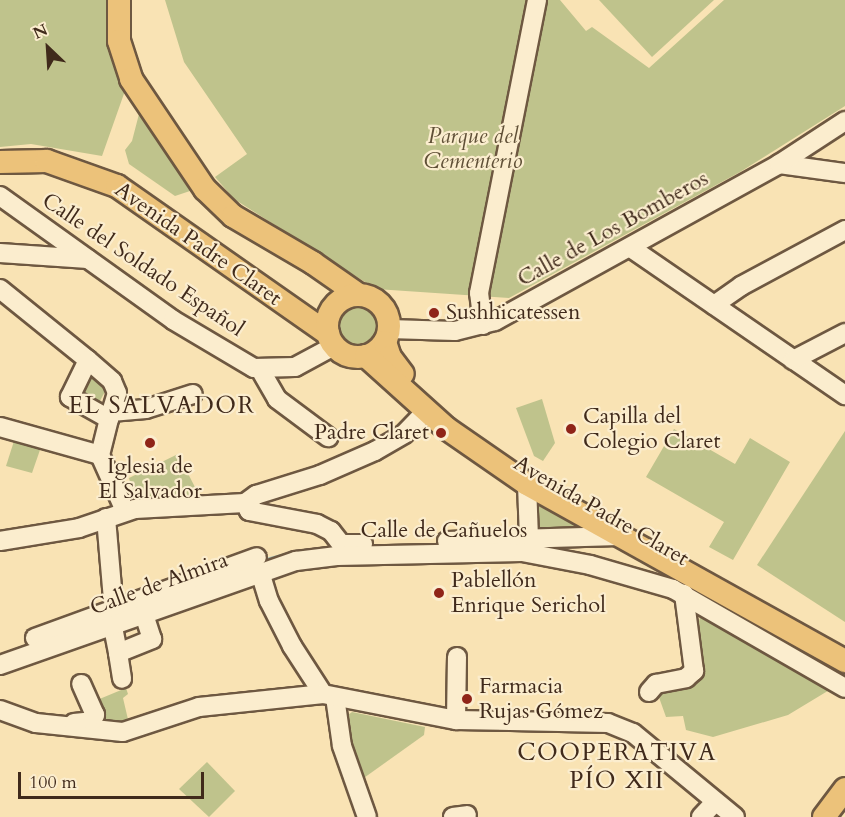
<!DOCTYPE html>
<meta charset="utf-8">
<style>
body{margin:0}
#map{position:relative;width:845px;height:817px;overflow:hidden;background:#f9e3b4;font-family:Cardo,serif}
div>[style]{position:absolute}
.green>*{inset:0;background:#bfc38c}
.round{border-radius:50%}
.stream>*{height:4px;margin:-2px;padding:0 2px;transform-origin:2px;border-radius:2px;background:#a0bdb5}
.roads{filter:drop-shadow(2px 0 #6e5841) drop-shadow(-2px 0 #6e5841) drop-shadow(0 2px #6e5841) drop-shadow(0 -2px #6e5841)}
.minor>*{height:18px;margin:-9px;padding:0 9px;transform-origin:9px;border-radius:9px;background:#fbedce}
.major>*{height:22px;margin:-11px;padding:0 11px;transform-origin:11px;border-radius:11px;background:#ecc27a}
.major>.ring{margin:-11px;padding:0;box-sizing:content-box;background:none;border:22px solid #ecc27a;border-radius:50%}
.dots>*{width:16px;height:16px;translate:-50% -50%;box-sizing:border-box;border:3px solid #fbedce;border-radius:50%}
span{translate:-50% -50%;white-space:nowrap;text-align:center;line-height:1.15;-webkit-text-stroke:4.5px #fbedce;paint-order:stroke}
.park-label{font-size:22px;color:#605037;font-style:italic}
.street-label{font-size:22px;color:#402a1b}
.poi-label{font-size:22px;color:#402a1b}
.left{translate:0 -50%;text-align:left}
.right{translate:-100% -50%;text-align:right}
.neighbourhood-label{font-size:24px;color:#402a1b;letter-spacing:1.5px}
.north{position:absolute;left:18px;top:18px;width:60px;height:60px;-webkit-text-stroke:4px #fbedce;paint-order:stroke;rotate:335deg;font-size:16px;font-weight:700;line-height:24px;text-align:center;color:#402a1b}
.north::after{content:'';display:block;margin:auto;width:21px;height:27px;background:#402a1b;clip-path:polygon(50% 0,100% 100%,50% 72%,0 100%)}
.scale{position:absolute;left:18px;top:772px;width:186px;height:27px;box-sizing:border-box;border:3px solid #402a1b;border-top:0;padding-left:8px;font-size:18px;line-height:21px;white-space:nowrap;color:#402a1b;-webkit-text-stroke:4px #fbedce;paint-order:stroke}
</style>
<div id="map">
<div class="green">
<div style="clip-path:polygon(0 0,110px 0,109px 36px,126px 88px,102px 156px,31px 144px,0 147px)"></div>
<div style="clip-path:polygon(165px 0,560px 0,586px 31px,592px 27px,649px 68px,724px 0,845px 0,845px 106px,740px 172px,509px 298px,376px 289px,234px 199px,215px 177px,247px 154px,184px 62px)"></div>
<div style="clip-path:polygon(599px 0,714px 0,652px 57px)"></div>
<div style="clip-path:polygon(139px 114px,193px 190px,175px 196px,129px 164px,125px 150px,132px 141px)"></div>
<div class="round" style="left:334px;top:302px;width:48px;height:48px"></div>
<div style="clip-path:polygon(86px 371px,108px 386px,95px 410px,74px 400px)"></div>
<div style="clip-path:polygon(542px 399px,555px 443px,543px 461px,534px 456px,516px 408px)"></div>
<div style="clip-path:polygon(674px 429px,735px 464px,750px 438px,790px 462px,733px 560px,709px 547px,724px 522px,646px 477px)"></div>
<div style="clip-path:polygon(845px 431px,845px 622px,757px 565px)"></div>
<div style="clip-path:polygon(15px 438px,41px 447px,32px 473px,6px 466px)"></div>
<div style="clip-path:polygon(178px 454px,199px 495px,134px 499px,129px 478px)"></div>
<div style="clip-path:polygon(535px 500px,590px 528px,538px 532px)"></div>
<div style="clip-path:polygon(701px 613px,831px 689px,788px 715px,713px 737px,686px 730px,683px 716px,666px 717px,656px 689px,684px 686px)"></div>
<div style="clip-path:polygon(126px 688px,128px 694px,123px 698px,130px 728px,88px 725px,85px 705px)"></div>
<div style="clip-path:polygon(352px 712px,425px 727px,424px 735px,361px 780px,344px 718px)"></div>
<div style="clip-path:polygon(207px 762px,235px 791px,209px 817px,179px 789px)"></div>
</div>
<div class="stream">
<div style="left:263px;top:561px;width:28px;rotate:-15deg"></div>
<div style="left:631px;top:568px;width:38px;rotate:17deg"></div>
<div style="left:748px;top:622px;width:110px;rotate:28.2deg"></div>
</div>
<div class="roads">
<div class="minor">
<div style="left:779px;top:164px;width:67px;rotate:7.8deg"></div>
<div style="left:0;top:196px;width:213px;rotate:35.6deg"></div>
<div style="left:173px;top:320px;width:94px;rotate:30.7deg"></div>
<div style="left:254px;top:368px;width:41px;rotate:-1.4deg"></div>
<div style="left:295px;top:367px;width:44px;rotate:-28.3deg"></div>
<div style="left:631px;top:248px;width:260px;rotate:34.5deg"></div>
<div style="left:0;top:253px;width:88px;rotate:3.9deg"></div>
<div style="left:0;top:289px;width:113px;rotate:38.9deg"></div>
<div style="left:88px;top:360px;width:32px;rotate:41deg"></div>
<div style="left:112px;top:381px;width:13px;rotate:67deg"></div>
<div style="left:117px;top:393px;width:27px;rotate:107deg"></div>
<div style="left:109px;top:419px;width:45px;rotate:-150.6deg"></div>
<div style="left:70px;top:397px;width:41px;rotate:-64.1deg"></div>
<div style="left:714px;top:305px;width:33px;rotate:-35deg"></div>
<div style="left:741px;top:286px;width:118px;rotate:-28.3deg"></div>
<div style="left:483px;top:325px;width:32px;rotate:-97deg"></div>
<div style="left:479px;top:293px;width:299px;rotate:-78.8deg"></div>
<div style="left:389px;top:329px;width:66px;rotate:1.7deg"></div>
<div style="left:455px;top:331px;width:41px;rotate:-14deg"></div>
<div style="left:495px;top:321px;width:325px;rotate:-28.9deg"></div>
<div style="left:779px;top:164px;width:79px;rotate:-33.1deg"></div>
<div style="left:793px;top:360px;width:59px;rotate:-27.4deg"></div>
<div style="left:261px;top:371px;width:32px;rotate:60deg"></div>
<div style="left:277px;top:399px;width:64px;rotate:36.7deg"></div>
<div style="left:111px;top:412px;width:35px;rotate:-5deg"></div>
<div style="left:146px;top:409px;width:49px;rotate:-17.7deg"></div>
<div style="left:109px;top:419px;width:37px;rotate:104deg"></div>
<div style="left:100px;top:455px;width:61px;rotate:65.9deg"></div>
<div style="left:0;top:427px;width:104px;rotate:15.6deg"></div>
<div style="left:527px;top:484px;width:55px;rotate:87.9deg"></div>
<div style="left:245px;top:503px;width:9px;rotate:63deg"></div>
<div style="left:249px;top:511px;width:69px;rotate:10.8deg"></div>
<div style="left:317px;top:524px;width:16px;rotate:27deg"></div>
<div style="left:331px;top:531px;width:16px;rotate:52deg"></div>
<div style="left:341px;top:544px;width:22px"></div>
<div style="left:245px;top:503px;width:14px;rotate:-36deg"></div>
<div style="left:256px;top:495px;width:67px;rotate:-17.4deg"></div>
<div style="left:320px;top:475px;width:60px;rotate:-23.6deg"></div>
<div style="left:375px;top:451px;width:34px;rotate:-30deg"></div>
<div style="left:404px;top:434px;width:32px;rotate:-46deg"></div>
<div style="left:106px;top:518px;width:94px;rotate:85.1deg"></div>
<div style="left:0;top:541px;width:80px;rotate:-9.3deg"></div>
<div style="left:79px;top:528px;width:59px;rotate:-18.7deg"></div>
<div style="left:135px;top:509px;width:110px;rotate:-3.1deg"></div>
<div style="left:447px;top:541px;width:172px;rotate:-1.7deg"></div>
<div style="left:260px;top:572px;width:30px;rotate:73deg"></div>
<div style="left:269px;top:601px;width:51px;rotate:62.9deg"></div>
<div style="left:292px;top:646px;width:57px;rotate:57.1deg"></div>
<div style="left:113px;top:627px;width:26px;rotate:79deg"></div>
<div style="left:118px;top:653px;width:37px;rotate:-22deg"></div>
<div style="left:152px;top:639px;width:25px;rotate:-108deg"></div>
<div style="left:35px;top:638px;width:236px;rotate:-20deg"></div>
<div style="left:118px;top:653px;width:26px;rotate:81deg"></div>
<div style="left:0;top:665px;width:314px;rotate:-19.4deg"></div>
<div style="left:296px;top:561px;width:41px;rotate:-7deg"></div>
<div style="left:337px;top:556px;width:185px;rotate:-1.2deg"></div>
<div style="left:522px;top:552px;width:69px;rotate:10.8deg"></div>
<div style="left:590px;top:565px;width:86px;rotate:16.1deg"></div>
<div style="left:673px;top:589px;width:198px;rotate:29.9deg"></div>
<div style="left:649px;top:692px;width:11px;rotate:-49deg"></div>
<div style="left:656px;top:684px;width:31px;rotate:-11deg"></div>
<div style="left:686px;top:678px;width:11px;rotate:-41deg"></div>
<div style="left:694px;top:671px;width:78px;rotate:-97.4deg"></div>
<div style="left:335px;top:697px;width:49px;rotate:81.9deg"></div>
<div style="left:342px;top:746px;width:75px;rotate:70.6deg"></div>
<div style="left:0;top:710px;width:38px;rotate:20deg"></div>
<div style="left:36px;top:723px;width:87px;rotate:5.9deg"></div>
<div style="left:123px;top:732px;width:80px;rotate:-18.2deg"></div>
<div style="left:199px;top:707px;width:125px;rotate:-6deg"></div>
<div style="left:323px;top:694px;width:136px;rotate:11.1deg"></div>
<div style="left:456px;top:720px;width:152px;rotate:1.1deg"></div>
<div style="left:608px;top:723px;width:27px;rotate:22deg"></div>
<div style="left:633px;top:733px;width:132px;rotate:39.5deg"></div>
<div style="left:456px;top:720px;width:63px;rotate:-89.1deg"></div>
<div style="left:74px;top:723px;width:18px;rotate:-6deg"></div>
<div style="left:92px;top:721px;width:7px;rotate:-63deg"></div>
<div style="left:95px;top:715px;width:34px;rotate:-114deg"></div>
<div style="left:453px;top:817px;width:14px;rotate:-8deg"></div>
<div style="left:701px;top:817px;width:21px;rotate:-47deg"></div>
</div>
<div class="major">
<div style="left:119px;top:0;width:41px;rotate:90deg"></div>
<div style="left:119px;top:41px;width:40px;rotate:72deg"></div>
<div style="left:131px;top:79px;width:133px;rotate:56.1deg"></div>
<div style="left:205px;top:189px;width:39px;rotate:44deg"></div>
<div style="left:233px;top:216px;width:93px;rotate:30.4deg"></div>
<div style="left:313px;top:263px;width:56px;rotate:34.8deg"></div>
<div style="left:0;top:162px;width:47px;rotate:-1.2deg"></div>
<div style="left:47px;top:161px;width:74px;rotate:19.7deg"></div>
<div style="left:117px;top:186px;width:258px;rotate:35deg"></div>
<div class="ring" style="left:327px;top:295px;width:40px;height:40px"></div>
<div style="left:385px;top:342px;width:16px;rotate:72deg"></div>
<div style="left:390px;top:357px;width:21px;rotate:53deg"></div>
<div style="left:366px;top:356px;width:108px;rotate:42deg"></div>
<div style="left:446px;top:428px;width:98px;rotate:34.7deg"></div>
<div style="left:527px;top:484px;width:364px;rotate:29.1deg"></div>
<div style="left:824px;top:817px;width:35px;rotate:-53deg"></div>
</div>
</div>
<div class="dots">
<div style="left:434px;top:313px;background:#8f2418"></div>
<div style="left:571px;top:429px;background:#8f2418"></div>
<div style="left:441px;top:433px;background:#8f2418"></div>
<div style="left:150px;top:443px;background:#8f2418"></div>
<div style="left:439px;top:593px;background:#8f2418"></div>
<div style="left:467px;top:699px;background:#8f2418"></div>
</div>
<div class="park-label">
<span style="left:473px;top:149px">Parque del<br>Cementerio</span>
</div>
<div class="street-label">
<span style="left:613px;top:229px;rotate:-29deg">Calle de Los Bomberos</span>
<span style="left:198px;top:244px;rotate:35deg">Avenida Padre Claret</span>
<span style="left:143px;top:265px;rotate:34deg">Calle del Soldado Español</span>
<span style="left:601px;top:511px;rotate:30deg">Avenida Padre Claret</span>
<span style="left:444px;top:531px">Calle de Cañuelos</span>
<span style="left:159px;top:584px;rotate:-20deg">Calle de Almira</span>
</div>
<div class="poi-label">
<span class="left" style="left:446px;top:313px">Sushhicatessen</span>
<span class="left" style="left:583px;top:429px">Capilla del<br>Colegio Claret</span>
<span class="right" style="left:429px;top:433px">Padre Claret</span>
<span style="left:150px;top:479px">Iglesia de<br>El Salvador</span>
<span class="left" style="left:451px;top:593px">Pablellón<br>Enrique Serichol</span>
<span class="left" style="left:479px;top:699px">Farmacia<br>Rujas Gómez</span>
</div>
<div class="neighbourhood-label">
<span style="left:162px;top:406px">EL SALVADOR</span>
<span style="left:617px;top:767px">COOPERATIVA<br>PÍO XII</span>
</div>
<div class="north">N</div>
<div class="scale">100 m</div>
</div>
